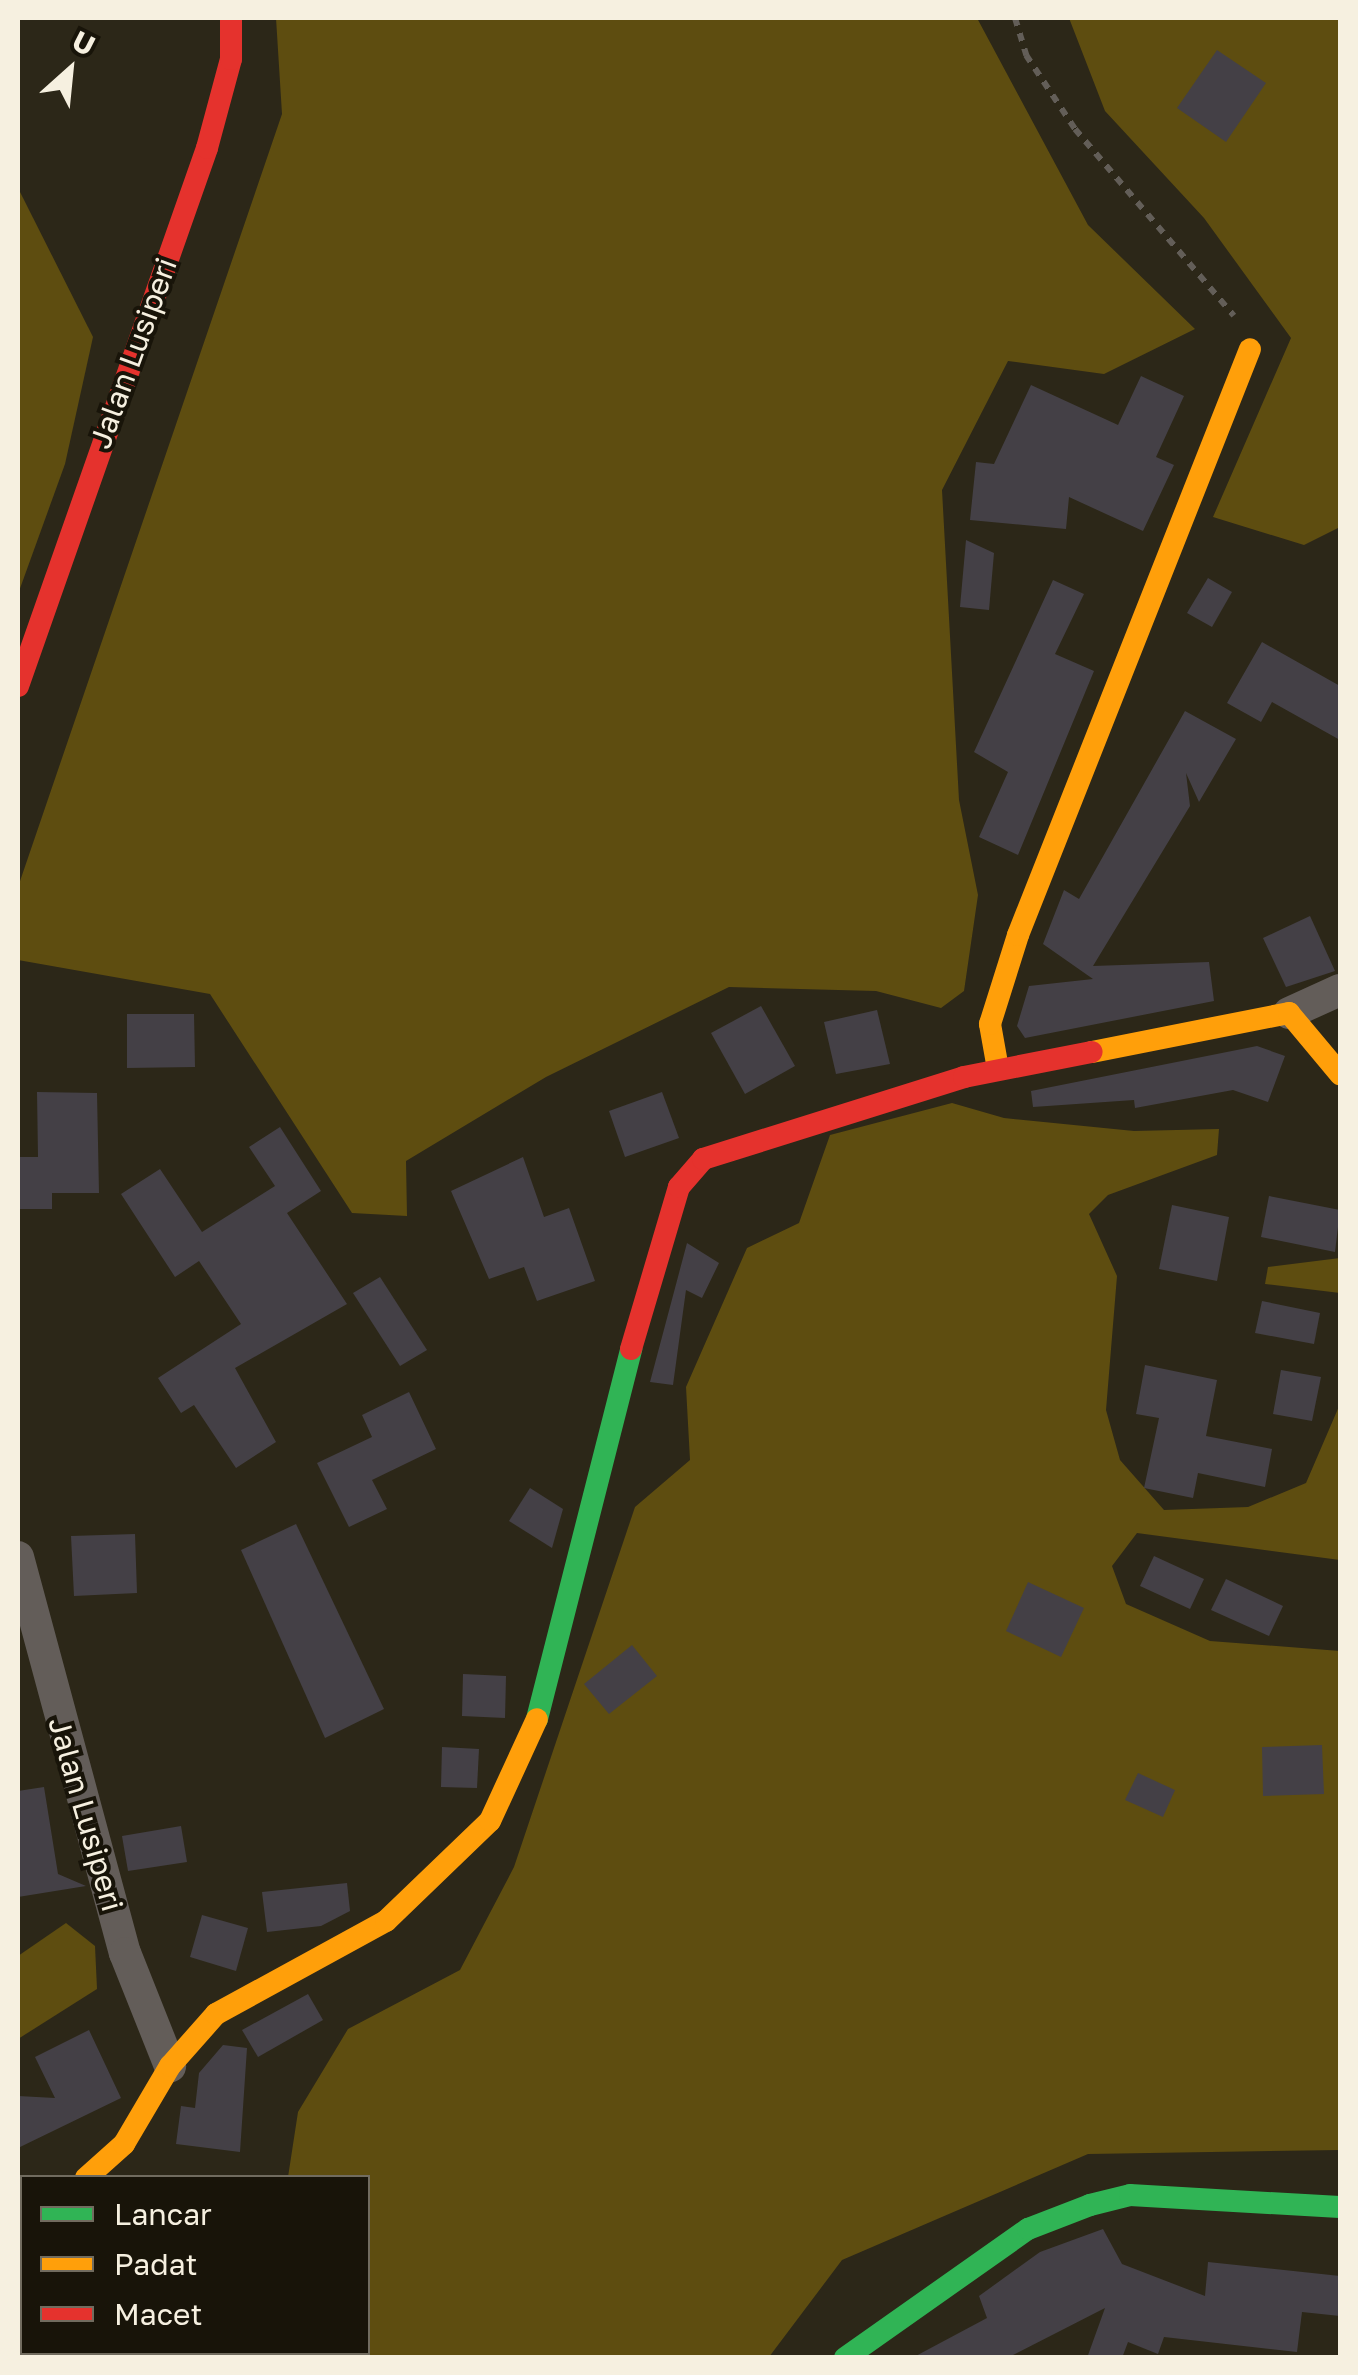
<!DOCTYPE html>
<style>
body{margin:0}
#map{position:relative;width:1358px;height:2375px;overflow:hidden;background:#2c2718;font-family:"Golos Text",sans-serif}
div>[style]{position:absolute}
.forest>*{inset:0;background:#5e4d10}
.building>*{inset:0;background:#444046}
.path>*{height:6px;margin-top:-3px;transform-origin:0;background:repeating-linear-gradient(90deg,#635e58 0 8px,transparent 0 16px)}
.street>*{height:32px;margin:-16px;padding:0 16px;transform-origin:16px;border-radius:16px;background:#635d59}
.fast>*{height:22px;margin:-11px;padding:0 11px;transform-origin:11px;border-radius:11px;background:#30b455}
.slow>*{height:22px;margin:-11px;padding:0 11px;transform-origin:11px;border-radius:11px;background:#ff9f0a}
.jam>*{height:22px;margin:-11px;padding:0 11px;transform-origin:11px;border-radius:11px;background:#e5322d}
span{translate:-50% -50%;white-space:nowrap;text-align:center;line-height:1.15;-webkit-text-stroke:8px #181409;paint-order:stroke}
.street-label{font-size:30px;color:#f6f0e0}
.frame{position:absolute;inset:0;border:20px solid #f6f0e0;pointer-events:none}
.legend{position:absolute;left:20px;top:2175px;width:350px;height:180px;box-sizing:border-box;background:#181409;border:2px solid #716c5f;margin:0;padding:12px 18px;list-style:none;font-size:30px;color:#f6f0e0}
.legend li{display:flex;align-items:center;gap:20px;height:50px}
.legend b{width:50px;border:2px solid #716c5f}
.north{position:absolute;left:20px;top:20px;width:100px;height:100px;-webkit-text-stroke:8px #181409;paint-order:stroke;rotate:27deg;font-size:28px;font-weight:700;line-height:40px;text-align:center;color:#f6f0e0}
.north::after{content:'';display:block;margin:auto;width:35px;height:45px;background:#f6f0e0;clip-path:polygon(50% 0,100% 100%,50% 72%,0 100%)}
</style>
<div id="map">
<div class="forest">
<div style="clip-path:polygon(276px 18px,977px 18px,1088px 225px,1195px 329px,1104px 374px,1008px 361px,942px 490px,959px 800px,978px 895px,964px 991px,941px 1008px,876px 991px,729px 987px,546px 1077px,406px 1161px,407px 1216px,352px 1213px,210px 994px,18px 960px,18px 887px,282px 114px)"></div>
<div style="clip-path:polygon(1069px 18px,1340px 18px,1340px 527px,1304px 545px,1213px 517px,1291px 338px,1204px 218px,1105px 111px)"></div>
<div style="clip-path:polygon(18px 188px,93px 337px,65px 464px,18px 594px)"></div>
<div style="clip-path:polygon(952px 1103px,1004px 1118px,1134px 1131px,1219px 1129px,1217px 1155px,1108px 1195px,1089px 1214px,1117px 1276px,1106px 1410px,1120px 1460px,1164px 1510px,1248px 1507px,1306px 1483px,1340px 1404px,1340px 1560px,1137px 1533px,1112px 1566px,1126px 1604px,1210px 1641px,1340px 1651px,1340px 2150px,1088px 2154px,842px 2260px,769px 2357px,174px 2358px,368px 2352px,368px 2178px,288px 2177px,298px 2112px,348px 2029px,460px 1970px,514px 1867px,635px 1507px,690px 1460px,686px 1387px,747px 1248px,799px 1223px,830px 1135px)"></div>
<div style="clip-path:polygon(1340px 1258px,1340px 1293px,1265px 1284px,1268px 1267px)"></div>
<div style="clip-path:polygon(66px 1923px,95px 1946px,97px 1989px,18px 2039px,18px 1956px)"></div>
</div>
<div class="building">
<div style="clip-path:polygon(1217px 50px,1266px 83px,1226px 142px,1177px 108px)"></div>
<div style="clip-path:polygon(1141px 376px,1184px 396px,1156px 457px,1174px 465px,1143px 531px,1069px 497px,1066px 529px,970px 520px,976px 462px,994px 464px,1031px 385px,1118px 425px)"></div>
<div style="clip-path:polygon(966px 540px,994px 553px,989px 610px,960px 607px)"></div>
<div style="clip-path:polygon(1208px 578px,1232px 592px,1212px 627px,1187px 613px)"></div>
<div style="clip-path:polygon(1053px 580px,1084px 594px,1055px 654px,1094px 671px,1018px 855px,979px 837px,1008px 772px,974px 752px)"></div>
<div style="clip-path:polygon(1262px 642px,1340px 686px,1340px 740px,1272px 702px,1261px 722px,1227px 703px)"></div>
<div style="clip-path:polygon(1185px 711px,1236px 739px,1199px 802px,1186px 773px,1190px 806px,1093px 966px,1209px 962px,1214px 1001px,1025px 1038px,1017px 1026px,1029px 986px,1093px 979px,1043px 944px,1064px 890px,1079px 899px)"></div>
<div style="clip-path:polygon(1310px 916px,1335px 971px,1286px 987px,1263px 938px)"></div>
<div style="clip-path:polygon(761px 1006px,795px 1066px,745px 1094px,711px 1033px)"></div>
<div style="clip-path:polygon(877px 1010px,890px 1064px,836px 1074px,824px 1022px)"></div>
<div style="clip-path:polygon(127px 1014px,194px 1014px,195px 1067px,127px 1068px)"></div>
<div style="clip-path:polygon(1257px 1046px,1285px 1056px,1268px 1102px,1233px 1090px,1135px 1108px,1134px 1100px,1033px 1107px,1031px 1091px)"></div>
<div style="clip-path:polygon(37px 1092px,97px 1093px,99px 1193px,52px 1193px,52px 1209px,18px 1209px,18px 1157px,38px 1157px)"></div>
<div style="clip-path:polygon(662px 1092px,679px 1138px,625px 1157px,609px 1111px)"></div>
<div style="clip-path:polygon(280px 1127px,321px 1191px,287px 1213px,347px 1304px,235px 1368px,276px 1442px,236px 1468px,194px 1405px,181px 1413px,158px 1378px,241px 1324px,199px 1261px,175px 1277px,121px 1194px,160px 1169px,202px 1232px,275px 1186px,249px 1147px)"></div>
<div style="clip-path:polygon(523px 1157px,544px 1217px,569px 1208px,595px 1281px,537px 1301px,524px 1267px,489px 1279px,451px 1191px)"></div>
<div style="clip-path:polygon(1269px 1196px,1340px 1210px,1335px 1252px,1261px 1237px)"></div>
<div style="clip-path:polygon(1172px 1205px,1229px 1217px,1217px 1281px,1159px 1269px)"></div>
<div style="clip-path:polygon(687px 1243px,719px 1263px,702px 1298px,686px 1290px,673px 1385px,650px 1382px)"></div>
<div style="clip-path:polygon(380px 1277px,427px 1350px,400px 1366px,353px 1293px)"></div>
<div style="clip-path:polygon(1262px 1301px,1320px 1313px,1314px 1344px,1255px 1333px)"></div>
<div style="clip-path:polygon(1145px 1365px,1217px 1380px,1206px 1436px,1272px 1449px,1265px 1487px,1198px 1473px,1193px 1498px,1144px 1488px,1159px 1418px,1136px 1414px)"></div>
<div style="clip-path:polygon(1281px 1370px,1321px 1377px,1312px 1421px,1273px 1414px)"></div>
<div style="clip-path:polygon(409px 1392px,436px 1449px,372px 1480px,387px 1509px,349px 1527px,317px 1463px,372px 1437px,362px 1415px)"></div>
<div style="clip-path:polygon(530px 1488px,563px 1509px,552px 1548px,509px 1521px)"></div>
<div style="clip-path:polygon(296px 1524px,384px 1709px,325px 1738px,241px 1550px)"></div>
<div style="clip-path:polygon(135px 1534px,137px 1593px,74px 1596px,71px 1536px)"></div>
<div style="clip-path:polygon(1154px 1556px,1204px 1579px,1190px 1609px,1140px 1586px)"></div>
<div style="clip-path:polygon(1226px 1579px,1283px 1606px,1269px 1636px,1211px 1610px)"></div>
<div style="clip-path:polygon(1028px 1582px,1084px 1608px,1061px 1657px,1006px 1631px)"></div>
<div style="clip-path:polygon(632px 1645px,657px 1676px,609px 1714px,584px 1684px)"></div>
<div style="clip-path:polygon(463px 1674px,506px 1676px,505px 1718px,462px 1716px)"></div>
<div style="clip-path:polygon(1322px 1745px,1324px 1794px,1263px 1796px,1262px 1747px)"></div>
<div style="clip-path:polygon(442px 1747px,479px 1749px,477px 1788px,441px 1787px)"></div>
<div style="clip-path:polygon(1138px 1773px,1175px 1790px,1163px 1817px,1125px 1800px)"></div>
<div style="clip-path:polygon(44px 1787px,58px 1874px,86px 1886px,18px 1897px,18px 1791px)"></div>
<div style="clip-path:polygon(181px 1826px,187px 1862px,128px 1871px,122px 1836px)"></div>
<div style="clip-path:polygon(347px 1883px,350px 1911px,321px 1926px,267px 1932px,262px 1892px)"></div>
<div style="clip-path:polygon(202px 1915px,248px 1928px,236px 1971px,190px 1957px)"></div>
<div style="clip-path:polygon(308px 1994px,323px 2020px,258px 2057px,242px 2030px)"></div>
<div style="clip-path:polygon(89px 2030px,121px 2098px,18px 2148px,18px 2096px,55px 2098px,35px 2057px)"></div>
<div style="clip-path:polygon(223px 2045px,247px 2048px,240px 2152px,176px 2144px,181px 2106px,195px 2108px,199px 2073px)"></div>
<div style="clip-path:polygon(1103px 2229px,1122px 2264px,1205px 2296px,1208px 2262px,1340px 2276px,1340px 2316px,1302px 2312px,1297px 2352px,1164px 2337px,1158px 2354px,1128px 2342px,1122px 2358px,1087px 2358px,1105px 2308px,1007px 2358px,912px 2358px,987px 2318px,979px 2296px,1040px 2252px)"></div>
</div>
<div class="path">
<div style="left:1015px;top:18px;width:39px;rotate:73deg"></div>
<div style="left:1026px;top:55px;width:89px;rotate:56.5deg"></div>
<div style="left:1075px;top:129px;width:245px;rotate:49.6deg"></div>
</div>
<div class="street">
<div style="left:1289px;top:1013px;width:56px;rotate:-24.3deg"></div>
<div style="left:18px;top:1557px;width:410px;rotate:74.9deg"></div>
<div style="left:125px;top:1953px;width:122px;rotate:68.3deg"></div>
</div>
<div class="fast">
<div style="left:537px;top:1719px;width:382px;rotate:-75.7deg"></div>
<div style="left:845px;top:2358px;width:224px;rotate:-35.2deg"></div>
<div style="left:1028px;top:2229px;width:66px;rotate:-21.2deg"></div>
<div style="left:1090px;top:2205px;width:41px;rotate:-14deg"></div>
<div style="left:1130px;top:2195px;width:210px;rotate:3.3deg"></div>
</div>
<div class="slow">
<div style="left:1092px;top:1052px;width:201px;rotate:-11.2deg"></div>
<div style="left:1289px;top:1013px;width:80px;rotate:50.1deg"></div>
<div style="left:998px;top:1069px;width:46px;rotate:-100.1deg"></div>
<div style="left:990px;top:1024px;width:93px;rotate:-72.5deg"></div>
<div style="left:1018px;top:935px;width:630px;rotate:-68.4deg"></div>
<div style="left:86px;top:2178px;width:51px;rotate:-41.8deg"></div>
<div style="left:124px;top:2144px;width:91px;rotate:-59.5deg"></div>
<div style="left:170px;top:2066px;width:69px;rotate:-48.5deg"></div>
<div style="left:216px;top:2014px;width:194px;rotate:-28.7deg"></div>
<div style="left:386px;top:1921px;width:144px;rotate:-43.9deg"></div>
<div style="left:490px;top:1821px;width:112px;rotate:-65.3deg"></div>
<div style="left:18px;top:2200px;width:4px;rotate:-14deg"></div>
</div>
<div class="jam">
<div style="left:18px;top:686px;width:570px;rotate:-70.64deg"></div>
<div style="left:207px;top:148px;width:92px;rotate:-74.9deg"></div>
<div style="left:231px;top:59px;width:41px;rotate:-90deg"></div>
<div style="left:631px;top:1349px;width:169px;rotate:-73.5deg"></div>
<div style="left:679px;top:1187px;width:37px;rotate:-49deg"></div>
<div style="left:703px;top:1159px;width:274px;rotate:-17.4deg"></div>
<div style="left:964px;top:1077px;width:130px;rotate:-11.1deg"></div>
</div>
<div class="street-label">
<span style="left:133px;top:353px;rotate:-70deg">Jalan Lusiperi</span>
<span style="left:86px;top:1814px;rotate:74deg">Jalan Lusiperi</span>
</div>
<div class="frame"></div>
<ul class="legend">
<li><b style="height:12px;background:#30b455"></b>Lancar</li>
<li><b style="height:12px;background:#ff9f0a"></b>Padat</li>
<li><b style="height:12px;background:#e5322d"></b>Macet</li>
</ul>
<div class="north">U</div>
</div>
